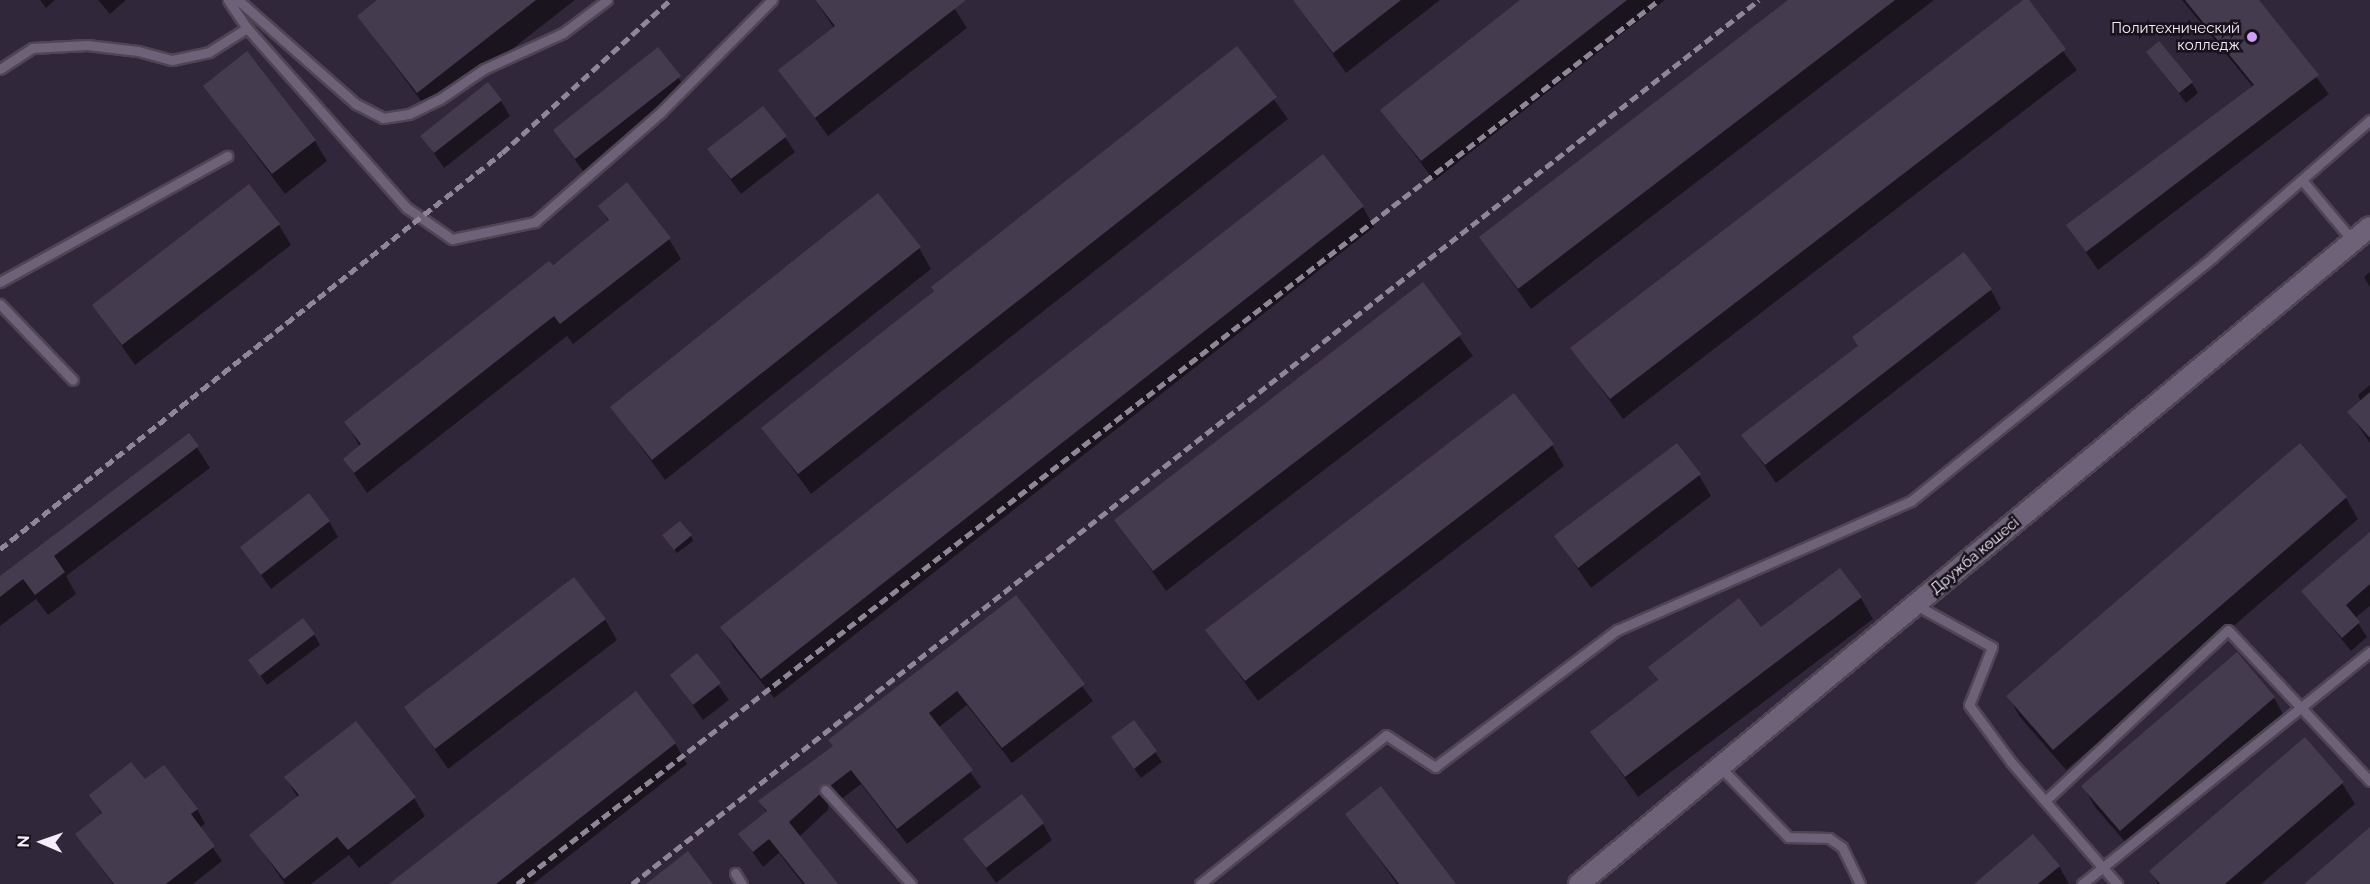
<!DOCTYPE html>
<meta charset="utf-8">
<style>
body{margin:0}
#map{position:relative;width:2370px;height:884px;overflow:hidden;background:#31273a;font-family:Raleway,sans-serif}
div>[style]{position:absolute}
.shadow>*{inset:0;background:#0007}
.building>*{inset:0;background:#453b4f}
.roads{filter:drop-shadow(2px 0 #4e4555) drop-shadow(-2px 0 #4e4555) drop-shadow(0 2px #4e4555) drop-shadow(0 -2px #4e4555)}
.service>*{height:9px;margin:-4.5px;padding:0 4.5px;transform-origin:4.5px;border-radius:4.5px;background:#6d6278}
.minor>*{height:20px;margin:-10px;padding:0 10px;transform-origin:10px;border-radius:10px;background:#6d6278}
.rail>*{height:4.5px;margin-top:-2.25px;transform-origin:0;background:repeating-linear-gradient(90deg,#8f8797 0 9px,transparent 0 13.5px)}
.dots>*{width:16px;height:16px;translate:-50% -50%;box-sizing:border-box;border:3px solid #17121b;border-radius:50%}
span{translate:-50% -50%;white-space:nowrap;text-align:center;line-height:1.15;-webkit-text-stroke:5px #17121b;paint-order:stroke}
.poi-label{font-size:15px;color:#f4eefb}
.right{translate:-100% -50%;text-align:right}
.street-label{font-size:15px;color:#f4eefb}
.north{position:absolute;left:12px;top:812px;width:60px;height:60px;-webkit-text-stroke:4px #17121b;paint-order:stroke;rotate:272deg;font-size:16px;font-weight:700;line-height:24px;text-align:center;color:#f4eefb}
.north::after{content:'';display:block;margin:auto;width:21px;height:27px;background:#f4eefb;clip-path:polygon(50% 0,100% 100%,50% 72%,0 100%)}
</style>
<div id="map">
<div class="shadow">
<div style="clip-path:polygon(40px 0,55px 0,46px 8px)"></div>
<div style="clip-path:polygon(98px 0,126px 0,110px 14px)"></div>
<div style="clip-path:polygon(380px 0,575px 0,430px 113px,359px 17px)"></div>
<div style="clip-path:polygon(815px 0,949px 0,967px 28px,828px 136px,780px 70px,834px 28px)"></div>
<div style="clip-path:polygon(1440px 0,1346px 73px,1295px 1px,1297px 0)"></div>
<div style="clip-path:polygon(1522px 0,1665px 0,1434px 181px,1382px 110px)"></div>
<div style="clip-path:polygon(1790px 0,1934px 0,1531px 309px,1481px 238px)"></div>
<div style="clip-path:polygon(2025px 0,2077px 70px,1623px 419px,1572px 348px)"></div>
<div style="clip-path:polygon(2182px 0,2257px 0,2329px 94px,2098px 270px,2068px 226px,2253px 87px)"></div>
<div style="clip-path:polygon(1237px 48px,1288px 119px,811px 494px,763px 428px)"></div>
<div style="clip-path:polygon(658px 49px,689px 93px,585px 174px,554px 130px)"></div>
<div style="clip-path:polygon(2148px 52px,2192px 83px,2198px 93px,2186px 103px)"></div>
<div style="clip-path:polygon(205px 86px,315px 141px,327px 161px,285px 194px)"></div>
<div style="clip-path:polygon(501px 101px,510px 116px,444px 168px,422px 136px)"></div>
<div style="clip-path:polygon(785px 137px,795px 152px,741px 194px,709px 150px)"></div>
<div style="clip-path:polygon(600px 206px,669px 239px,681px 259px,573px 344px,567px 336px,367px 493px,344px 459px,360px 447px,346px 422px,609px 222px)"></div>
<div style="clip-path:polygon(1363px 207px,1374px 227px,774px 698px,734px 648px,722px 627px)"></div>
<div style="clip-path:polygon(279px 225px,291px 245px,135px 365px,94px 306px)"></div>
<div style="clip-path:polygon(919px 248px,931px 269px,665px 480px,612px 407px)"></div>
<div style="clip-path:polygon(2370px 272px,2370px 287px,2364px 277px)"></div>
<div style="clip-path:polygon(1423px 285px,1473px 356px,1166px 591px,1116px 520px)"></div>
<div style="clip-path:polygon(1991px 290px,2001px 309px,1776px 483px,1743px 435px)"></div>
<div style="clip-path:polygon(2370px 385px,2370px 443px,2349px 412px,2361px 402px,2358px 395px)"></div>
<div style="clip-path:polygon(189px 435px,210px 468px,66px 576px,76px 594px,48px 615px,36px 599px,0 626px,0 578px)"></div>
<div style="clip-path:polygon(1552px 445px,1564px 466px,1258px 701px,1207px 630px)"></div>
<div style="clip-path:polygon(2300px 445px,2346px 498px,2358px 519px,2066px 770px,2020px 717px,2008px 696px)"></div>
<div style="clip-path:polygon(1699px 475px,1711px 496px,1591px 588px,1556px 537px)"></div>
<div style="clip-path:polygon(329px 521px,338px 537px,271px 589px,242px 548px)"></div>
<div style="clip-path:polygon(2370px 534px,2370px 606px,2355px 618px,2367px 637px,2351px 651px,2303px 591px)"></div>
<div style="clip-path:polygon(691px 536px,693px 541px,677px 553px,667px 540px)"></div>
<div style="clip-path:polygon(1016px 597px,1093px 701px,1012px 763px,967px 705px,938px 728px,981px 787px,907px 844px,861px 784px,839px 801px,829px 800px,828px 810px,799px 837px,836px 884px,803px 884px,779px 853px,763px 867px,740px 834px,767px 813px,760px 802px,834px 747px)"></div>
<div style="clip-path:polygon(1861px 598px,1873px 619px,1638px 797px,1592px 732px,1658px 681px,1650px 668px)"></div>
<div style="clip-path:polygon(605px 619px,617px 640px,448px 769px,406px 707px)"></div>
<div style="clip-path:polygon(314px 634px,320px 645px,267px 685px,250px 660px)"></div>
<div style="clip-path:polygon(2237px 654px,2274px 698px,2286px 719px,2133px 851px,2095px 807px,2083px 786px)"></div>
<div style="clip-path:polygon(697px 655px,729px 700px,703px 720px,672px 675px)"></div>
<div style="clip-path:polygon(1133px 722px,1162px 762px,1141px 778px,1112px 738px)"></div>
<div style="clip-path:polygon(675px 743px,687px 764px,533px 884px,392px 884px)"></div>
<div style="clip-path:polygon(286px 778px,414px 798px,425px 816px,359px 868px,349px 855px,311px 884px,285px 884px,251px 835px,298px 798px)"></div>
<div style="clip-path:polygon(145px 781px,197px 809px,205px 824px,199px 828px,222px 861px,193px 884px,113px 884px,77px 835px,102px 815px,91px 796px)"></div>
<div style="clip-path:polygon(2342px 783px,2355px 804px,2261px 884px,2158px 884px,2151px 871px)"></div>
<div style="clip-path:polygon(1347px 814px,1454px 884px,1397px 884px)"></div>
<div style="clip-path:polygon(1043px 824px,1052px 840px,996px 883px,965px 839px)"></div>
<div style="clip-path:polygon(2059px 866px,2069px 884px,1977px 884px)"></div>
</div>
<div class="building">
<div style="clip-path:polygon(377px 0,536px 0,417px 93px,357px 16px)"></div>
<div style="clip-path:polygon(815px 0,966px 0,815px 118px,778px 70px,835px 26px)"></div>
<div style="clip-path:polygon(1293px 0,1401px 0,1333px 53px)"></div>
<div style="clip-path:polygon(1520px 0,1627px 0,1421px 161px,1380px 110px)"></div>
<div style="clip-path:polygon(1788px 0,1895px 0,1518px 289px,1479px 237px)"></div>
<div style="clip-path:polygon(2023px 0,2029px 0,2066px 49px,1610px 399px,1570px 348px)"></div>
<div style="clip-path:polygon(2185px 0,2259px 0,2319px 75px,2086px 252px,2066px 225px,2254px 85px)"></div>
<div style="clip-path:polygon(2159px 41px,2193px 82px,2179px 93px,2146px 52px)"></div>
<div style="clip-path:polygon(1237px 46px,1277px 97px,798px 474px,761px 428px,934px 291px,931px 287px)"></div>
<div style="clip-path:polygon(658px 47px,681px 76px,575px 159px,553px 130px)"></div>
<div style="clip-path:polygon(247px 51px,316px 140px,272px 174px,203px 86px)"></div>
<div style="clip-path:polygon(488px 82px,502px 100px,434px 153px,420px 136px)"></div>
<div style="clip-path:polygon(763px 106px,787px 136px,731px 179px,707px 149px)"></div>
<div style="clip-path:polygon(1323px 154px,1364px 206px,761px 679px,720px 627px)"></div>
<div style="clip-path:polygon(627px 182px,671px 238px,560px 324px,554px 316px,354px 473px,343px 459px,361px 444px,344px 422px,549px 261px,553px 265px,609px 220px,598px 206px)"></div>
<div style="clip-path:polygon(249px 184px,280px 224px,122px 345px,92px 305px)"></div>
<div style="clip-path:polygon(878px 193px,921px 247px,652px 460px,610px 407px)"></div>
<div style="clip-path:polygon(1964px 252px,1992px 289px,1765px 465px,1741px 435px,1858px 346px,1852px 337px)"></div>
<div style="clip-path:polygon(1423px 282px,1462px 334px,1153px 571px,1114px 520px)"></div>
<div style="clip-path:polygon(2370px 392px,2370px 438px,2347px 412px)"></div>
<div style="clip-path:polygon(1514px 393px,1554px 444px,1245px 681px,1205px 630px)"></div>
<div style="clip-path:polygon(189px 433px,199px 446px,54px 556px,65px 572px,35px 595px,23px 579px,0 597px,0 576px)"></div>
<div style="clip-path:polygon(1677px 443px,1701px 474px,1578px 568px,1554px 536px)"></div>
<div style="clip-path:polygon(2300px 443px,2347px 497px,2053px 750px,2006px 696px)"></div>
<div style="clip-path:polygon(309px 493px,330px 521px,261px 575px,240px 547px)"></div>
<div style="clip-path:polygon(680px 521px,692px 535px,674px 550px,662px 535px)"></div>
<div style="clip-path:polygon(2370px 532px,2370px 584px,2346px 605px,2360px 622px,2342px 638px,2301px 591px)"></div>
<div style="clip-path:polygon(1840px 568px,1862px 597px,1625px 777px,1590px 732px,1658px 680px,1648px 667px,1739px 598px,1761px 627px)"></div>
<div style="clip-path:polygon(574px 577px,606px 619px,435px 749px,404px 707px)"></div>
<div style="clip-path:polygon(1016px 595px,1085px 684px,1002px 748px,957px 691px,929px 713px,973px 770px,897px 829px,851px 770px,830px 786px,821px 785px,820px 794px,789px 822px,838px 884px,805px 884px,769px 839px,753px 852px,738px 834px,767px 811px,758px 801px,833px 746px,828px 740px)"></div>
<div style="clip-path:polygon(303px 618px,315px 634px,260px 676px,248px 660px)"></div>
<div style="clip-path:polygon(2237px 652px,2275px 697px,2120px 831px,2081px 786px)"></div>
<div style="clip-path:polygon(697px 653px,721px 683px,693px 705px,670px 675px)"></div>
<div style="clip-path:polygon(636px 691px,676px 743px,496px 884px,389px 884px)"></div>
<div style="clip-path:polygon(1134px 720px,1157px 751px,1134px 769px,1111px 737px)"></div>
<div style="clip-path:polygon(356px 721px,416px 797px,348px 850px,337px 837px,284px 879px,249px 835px,299px 795px,284px 777px)"></div>
<div style="clip-path:polygon(2305px 737px,2344px 782px,2225px 884px,2160px 884px,2149px 871px)"></div>
<div style="clip-path:polygon(131px 762px,145px 779px,164px 765px,198px 809px,191px 814px,215px 846px,166px 884px,114px 884px,75px 834px,102px 813px,89px 795px)"></div>
<div style="clip-path:polygon(1381px 786px,1456px 884px,1399px 884px,1345px 814px)"></div>
<div style="clip-path:polygon(1022px 794px,1044px 823px,986px 868px,963px 839px)"></div>
<div style="clip-path:polygon(2370px 827px,2370px 884px,2304px 884px)"></div>
<div style="clip-path:polygon(2033px 834px,2060px 866px,2038px 884px,1974px 884px)"></div>
<div style="clip-path:polygon(688px 851px,713px 884px,646px 884px)"></div>
</div>
<div class="roads">
<div class="service">
<div style="left:228px;top:0;width:34px;rotate:56deg"></div>
<div style="left:247px;top:28px;width:241px;rotate:48.4deg"></div>
<div style="left:407px;top:208px;width:55px;rotate:34.6deg"></div>
<div style="left:452px;top:239px;width:85px;rotate:-11.6deg"></div>
<div style="left:535px;top:222px;width:167px;rotate:-41.1deg"></div>
<div style="left:661px;top:112px;width:158px;rotate:-45.3deg"></div>
<div style="left:238px;top:0;width:157px;rotate:41.4deg"></div>
<div style="left:356px;top:104px;width:30px;rotate:27deg"></div>
<div style="left:383px;top:118px;width:26px;rotate:-9deg"></div>
<div style="left:409px;top:114px;width:34px;rotate:-26deg"></div>
<div style="left:440px;top:99px;width:53px;rotate:-34.3deg"></div>
<div style="left:484px;top:69px;width:87px;rotate:-24.5deg"></div>
<div style="left:563px;top:33px;width:55px;rotate:-36.9deg"></div>
<div style="left:0;top:69px;width:38px;rotate:-33deg"></div>
<div style="left:32px;top:48px;width:55px;rotate:-3.1deg"></div>
<div style="left:87px;top:45px;width:51px;rotate:6.7deg"></div>
<div style="left:138px;top:51px;width:35px;rotate:15deg"></div>
<div style="left:172px;top:60px;width:38px;rotate:-12deg"></div>
<div style="left:209px;top:52px;width:45px;rotate:-32.3deg"></div>
<div style="left:2302px;top:180px;width:80px;rotate:50.1deg"></div>
<div style="left:0;top:282px;width:260px;rotate:-29deg"></div>
<div style="left:0;top:304px;width:105px;rotate:46.2deg"></div>
<div style="left:1916px;top:605px;width:87px;rotate:28.9deg"></div>
<div style="left:1992px;top:647px;width:62px;rotate:111.6deg"></div>
<div style="left:1969px;top:705px;width:71px;rotate:53.6deg"></div>
<div style="left:2011px;top:762px;width:162px;rotate:49deg"></div>
<div style="left:1720px;top:767px;width:98px;rotate:45.8deg"></div>
<div style="left:1788px;top:837px;width:41px;rotate:1.4deg"></div>
<div style="left:1829px;top:838px;width:16px;rotate:35deg"></div>
<div style="left:1842px;top:847px;width:41px;rotate:64.1deg"></div>
<div style="left:825px;top:790px;width:127px;rotate:47.5deg"></div>
<div style="left:2045px;top:801px;width:250px;rotate:-43.1deg"></div>
<div style="left:2228px;top:630px;width:207px;rotate:46.8deg"></div>
<div style="left:735px;top:873px;width:13px;rotate:58deg"></div>
<div style="left:1200px;top:884px;width:238px;rotate:-38.7deg"></div>
<div style="left:1386px;top:735px;width:59px;rotate:33.1deg"></div>
<div style="left:1435px;top:767px;width:228px;rotate:-37deg"></div>
<div style="left:1617px;top:630px;width:321px;rotate:-23.7deg"></div>
<div style="left:1911px;top:501px;width:388px;rotate:-38.9deg"></div>
<div style="left:2213px;top:257px;width:208px;rotate:-41.1deg"></div>
<div style="left:2082px;top:884px;width:370px;rotate:-38.9deg"></div>
</div>
<div class="minor">
<div style="left:1579px;top:884px;width:1028px;rotate:-39.71deg"></div>
</div>
</div>
<div class="rail">
<div style="left:0;top:549px;width:639px;rotate:-38.27deg"></div>
<div style="left:502px;top:153px;width:227px;rotate:-42.3deg"></div>
<div style="left:517px;top:884px;width:1444px;rotate:-37.74deg"></div>
<div style="left:632px;top:884px;width:1432px;rotate:-38.11deg"></div>
</div>
<div class="dots">
<div style="left:2252px;top:37px;background:#d29dfd"></div>
</div>
<div class="poi-label">
<span class="right" style="left:2240px;top:37px">Политехнический<br>колледж</span>
</div>
<div class="street-label">
<span style="left:1975px;top:556px;rotate:-40deg">Дружба көшесі</span>
</div>
<div class="north">N</div>
</div>
